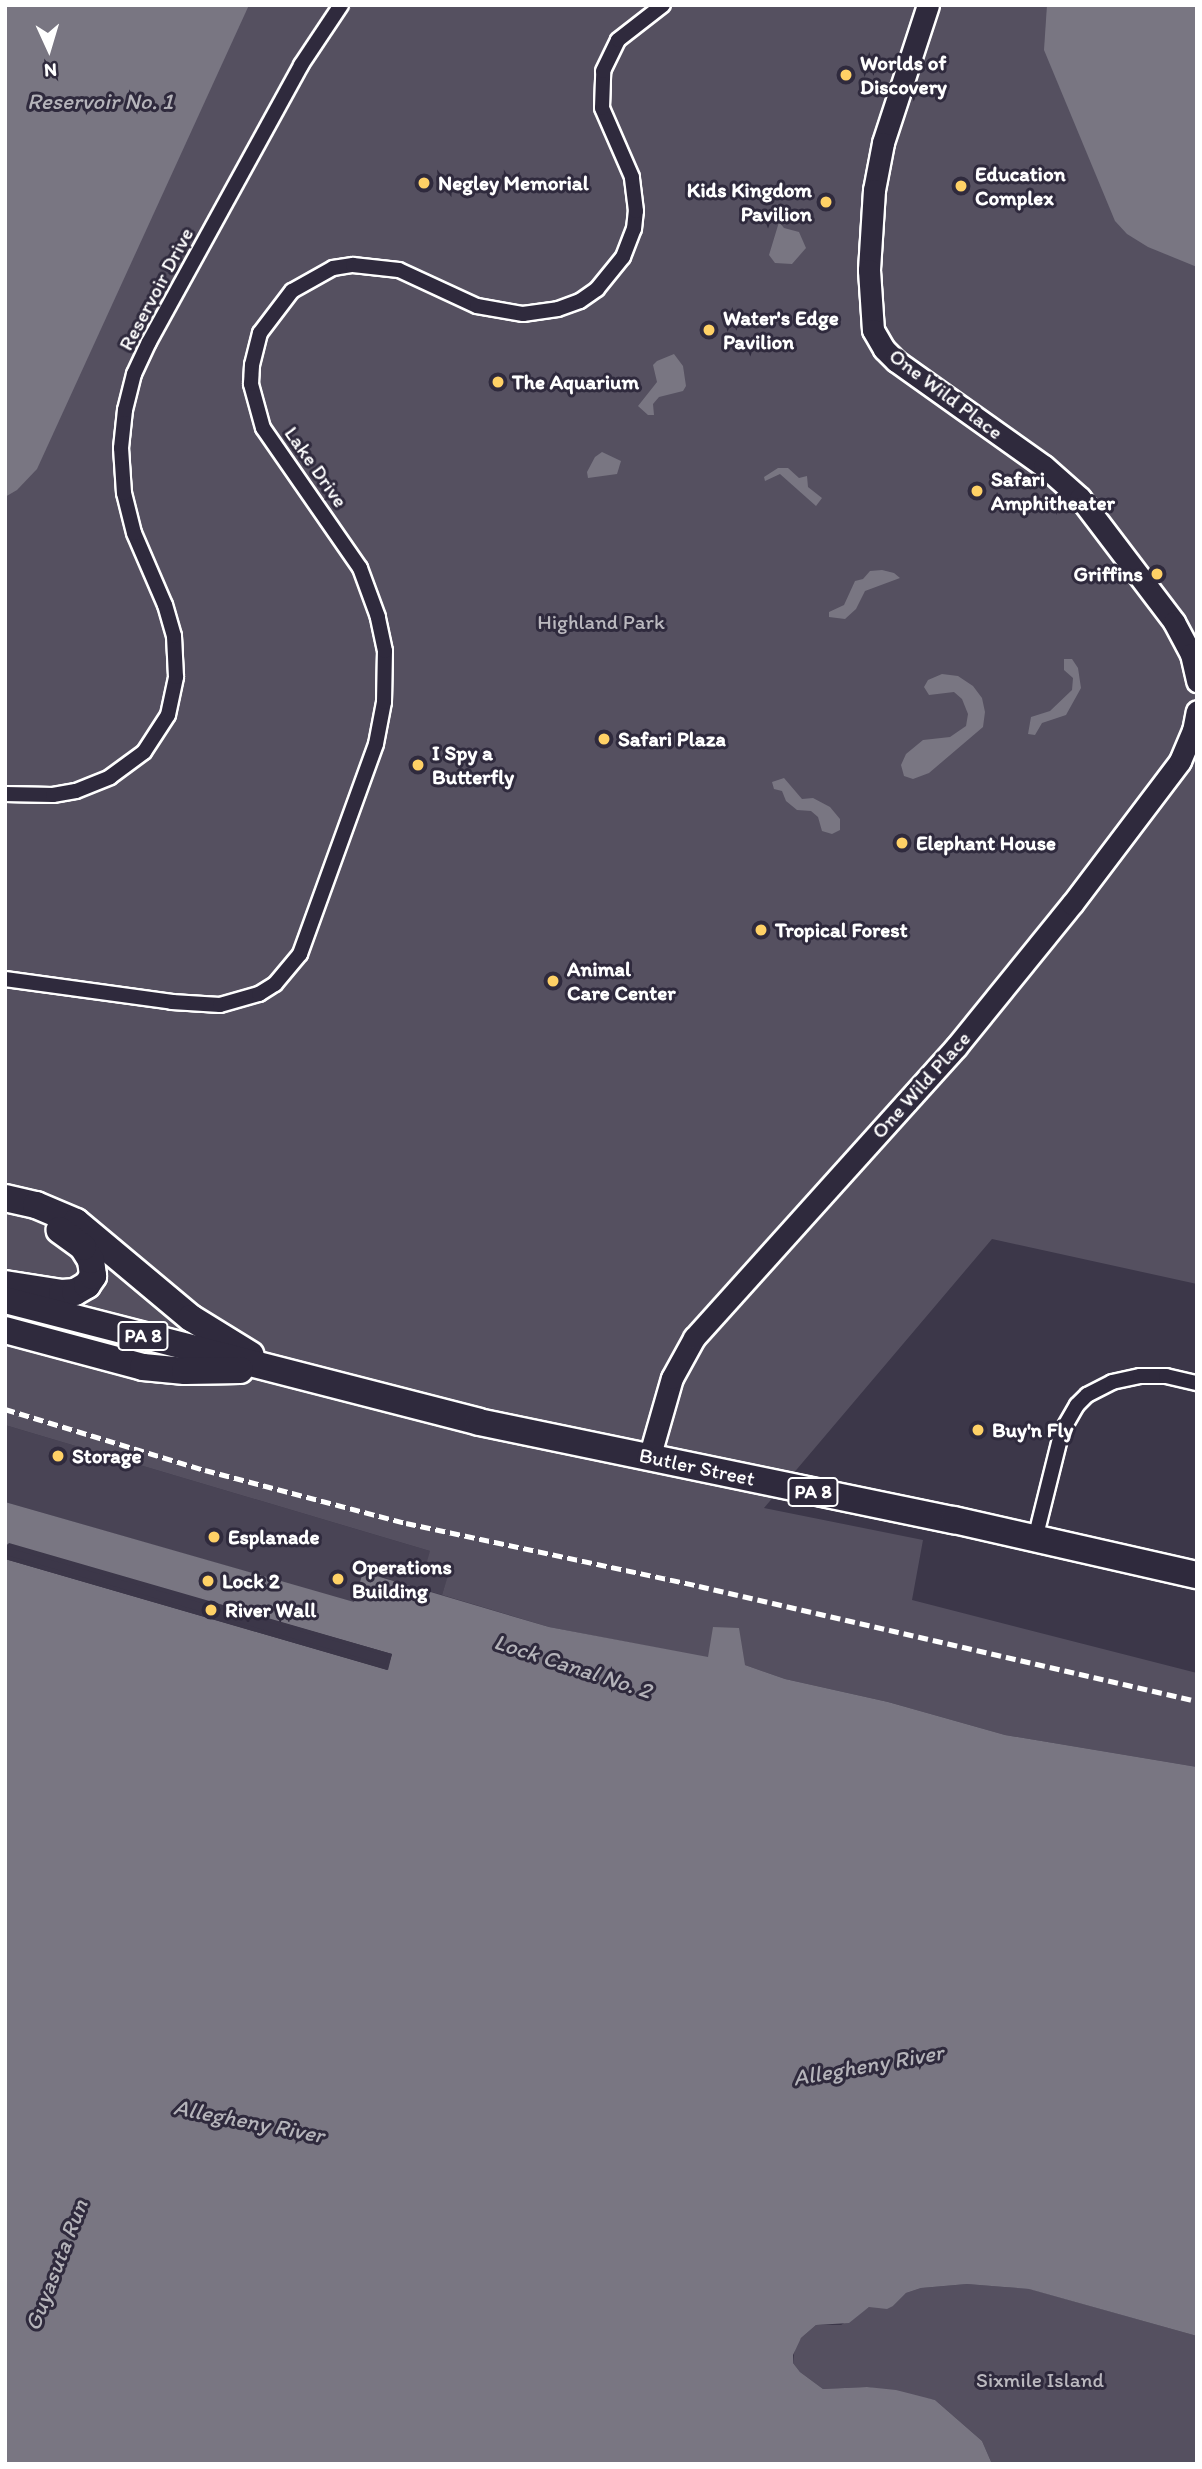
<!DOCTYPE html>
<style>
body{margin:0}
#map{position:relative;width:1202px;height:2469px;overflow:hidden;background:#3c3749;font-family:Itim,sans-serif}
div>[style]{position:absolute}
.built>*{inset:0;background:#494455}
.green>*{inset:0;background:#555060}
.water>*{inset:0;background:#797682}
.pier>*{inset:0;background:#3c3749}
.roads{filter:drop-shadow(2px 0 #fff) drop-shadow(-2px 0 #fff) drop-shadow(0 2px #fff) drop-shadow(0 -2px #fff)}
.street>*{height:14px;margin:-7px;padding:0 7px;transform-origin:7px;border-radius:7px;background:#2f2a3d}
.secondary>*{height:21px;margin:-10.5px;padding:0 10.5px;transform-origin:10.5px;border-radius:10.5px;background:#2f2a3d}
.highway>*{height:26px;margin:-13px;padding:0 13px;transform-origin:13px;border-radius:13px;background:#2f2a3d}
.rail>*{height:4.5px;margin-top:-2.25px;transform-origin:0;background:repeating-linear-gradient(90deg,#fff 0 10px,transparent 0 15px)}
.dots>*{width:19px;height:19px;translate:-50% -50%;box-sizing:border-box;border:4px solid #2f2a3d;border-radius:50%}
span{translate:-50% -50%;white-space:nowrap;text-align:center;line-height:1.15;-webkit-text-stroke:6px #2f2a3d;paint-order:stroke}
.shield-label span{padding:2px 5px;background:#2f2a3d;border:2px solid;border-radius:5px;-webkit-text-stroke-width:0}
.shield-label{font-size:19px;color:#fff;font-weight:700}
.poi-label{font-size:21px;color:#fff;font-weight:700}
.left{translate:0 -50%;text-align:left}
.right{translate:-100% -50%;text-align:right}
.street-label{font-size:21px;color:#fff}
.park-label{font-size:21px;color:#bbb9bf}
.water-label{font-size:23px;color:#b5b4ba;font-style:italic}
.frame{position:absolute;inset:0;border:7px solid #fff;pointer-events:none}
.north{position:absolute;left:14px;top:14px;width:70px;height:70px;-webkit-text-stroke:5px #2f2a3d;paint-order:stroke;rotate:176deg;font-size:19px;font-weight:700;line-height:28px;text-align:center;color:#fff}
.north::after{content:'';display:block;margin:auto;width:24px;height:32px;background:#fff;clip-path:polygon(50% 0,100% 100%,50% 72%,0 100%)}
</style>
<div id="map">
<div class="built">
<div style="clip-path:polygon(5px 1425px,430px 1551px,450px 1571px,442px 1595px,364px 1572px,358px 1591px,603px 1675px,5px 1502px)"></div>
</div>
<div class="green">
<div style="clip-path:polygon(5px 5px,1197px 5px,1197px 1284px,992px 1239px,764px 1508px,923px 1540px,912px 1600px,1197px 1673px,1197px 1767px,1005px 1735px,888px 1702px,785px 1679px,745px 1665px,549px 1627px,442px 1595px,449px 1572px,426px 1565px,430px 1551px,5px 1425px)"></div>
<div style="clip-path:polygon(967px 2284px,1030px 2289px,1197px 2336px,1197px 2464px,992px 2464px,982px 2441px,935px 2400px,867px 2387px,823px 2389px,800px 2372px,793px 2363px,795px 2346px,801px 2338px,816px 2325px,841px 2325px,869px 2307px,893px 2306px,906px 2293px,921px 2288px)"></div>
</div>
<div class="water">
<div style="clip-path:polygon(5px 5px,249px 5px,37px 469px,17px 490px,5px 497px)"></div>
<div style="clip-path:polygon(1047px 5px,1197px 5px,1197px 267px,1148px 247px,1127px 234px,1115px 221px,1044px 50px)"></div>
<div style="clip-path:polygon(779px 222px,784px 228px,799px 232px,806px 248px,792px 264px,775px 263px,769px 255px)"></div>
<div style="clip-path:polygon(674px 354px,683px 366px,686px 386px,683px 391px,659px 397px,653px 404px,654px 415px,648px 415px,638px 406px,657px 382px,653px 365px,657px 361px)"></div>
<div style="clip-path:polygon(602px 452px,621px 461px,617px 474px,588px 478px,587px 472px,595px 457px)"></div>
<div style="clip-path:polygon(778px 468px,788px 468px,799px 478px,807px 476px,808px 487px,822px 498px,816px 506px,780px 474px,765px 481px,764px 477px)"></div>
<div style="clip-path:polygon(882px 570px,894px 573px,900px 578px,865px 591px,856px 609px,845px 619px,829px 617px,829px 612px,844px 605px,855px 581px,863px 579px,870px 571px)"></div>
<div style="clip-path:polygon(1064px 659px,1072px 659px,1078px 668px,1081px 688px,1066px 715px,1042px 723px,1035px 735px,1028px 734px,1031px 717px,1050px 711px,1072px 690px,1073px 678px,1064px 670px)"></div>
<div style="clip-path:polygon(942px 674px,958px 676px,973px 686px,982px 698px,985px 712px,983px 727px,929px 773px,913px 779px,904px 776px,901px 765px,906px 754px,923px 740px,950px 737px,966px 726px,968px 714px,962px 699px,954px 692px,929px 695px,924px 687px,928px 680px)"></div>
<div style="clip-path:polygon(784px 778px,802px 799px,813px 798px,830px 807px,840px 819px,840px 830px,832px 834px,822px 831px,818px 817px,811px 811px,797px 810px,786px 801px,782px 791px,774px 789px,772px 782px)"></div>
<div style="clip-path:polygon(5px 1502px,354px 1602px,363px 1572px,549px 1627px,708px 1657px,713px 1627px,739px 1628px,745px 1665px,785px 1679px,888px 1702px,1005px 1735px,1197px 1767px,1197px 2336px,1029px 2289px,967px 2284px,921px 2288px,906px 2293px,893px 2306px,887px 2309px,869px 2307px,849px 2323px,816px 2325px,801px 2338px,793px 2355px,793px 2363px,800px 2372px,823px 2389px,867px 2387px,896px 2390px,935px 2400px,982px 2441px,992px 2464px,5px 2464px,5px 1559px,387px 1670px,392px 1654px,5px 1544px)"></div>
</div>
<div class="pier">
<div style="clip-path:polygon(9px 1543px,392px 1654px,388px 1670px,5px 1559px,6px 1555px,34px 1563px,385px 1665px,388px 1656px,5px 1547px)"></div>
</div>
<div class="roads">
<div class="street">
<div style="left:5px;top:794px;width:48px;rotate:1.2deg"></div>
<div style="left:53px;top:795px;width:23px;rotate:-10deg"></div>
<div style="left:76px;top:791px;width:37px;rotate:-22deg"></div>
<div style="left:110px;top:777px;width:42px;rotate:-36.3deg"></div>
<div style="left:144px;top:752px;width:44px;rotate:-57deg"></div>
<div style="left:168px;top:715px;width:39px;rotate:-78deg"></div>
<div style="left:176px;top:677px;width:41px;rotate:-92.8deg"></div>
<div style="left:174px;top:636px;width:32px;rotate:-106deg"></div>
<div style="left:165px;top:605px;width:78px;rotate:-113.3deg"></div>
<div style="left:134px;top:533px;width:41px;rotate:-104deg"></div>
<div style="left:124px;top:493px;width:45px;rotate:-93.8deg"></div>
<div style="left:121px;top:448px;width:38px;rotate:-84deg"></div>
<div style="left:125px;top:410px;width:37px;rotate:-76deg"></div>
<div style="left:134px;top:374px;width:35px;rotate:-65deg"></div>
<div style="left:149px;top:342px;width:316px;rotate:-61.2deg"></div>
<div style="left:301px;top:65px;width:72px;rotate:-56.3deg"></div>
<div style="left:5px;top:979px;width:169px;rotate:7.8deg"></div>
<div style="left:172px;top:1002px;width:48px;rotate:3.6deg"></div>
<div style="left:220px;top:1005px;width:41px;rotate:-15.8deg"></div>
<div style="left:259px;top:994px;width:19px;rotate:-32deg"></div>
<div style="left:275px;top:984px;width:39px;rotate:-50deg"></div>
<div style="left:300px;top:954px;width:223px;rotate:-70.1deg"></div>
<div style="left:376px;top:744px;width:43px;rotate:-79.2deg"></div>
<div style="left:384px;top:702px;width:51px;rotate:-88.9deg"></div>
<div style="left:385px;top:651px;width:35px;rotate:-102deg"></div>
<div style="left:378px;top:617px;width:52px;rotate:-110.2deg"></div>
<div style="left:360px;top:568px;width:170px;rotate:-124.7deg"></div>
<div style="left:263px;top:428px;width:46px;rotate:-105.3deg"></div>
<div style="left:251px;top:384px;width:19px;rotate:-87deg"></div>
<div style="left:252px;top:365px;width:33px;rotate:-76deg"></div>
<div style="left:260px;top:333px;width:53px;rotate:-52.7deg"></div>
<div style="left:292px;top:291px;width:47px;rotate:-29.3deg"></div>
<div style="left:333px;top:268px;width:20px;rotate:-9deg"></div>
<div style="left:353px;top:265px;width:46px;rotate:6.2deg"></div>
<div style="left:399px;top:270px;width:86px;rotate:24.8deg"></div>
<div style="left:477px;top:306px;width:47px;rotate:9.9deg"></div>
<div style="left:523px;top:314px;width:35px;rotate:-8deg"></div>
<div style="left:558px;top:309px;width:23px;rotate:-20deg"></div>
<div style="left:580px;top:301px;width:21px;rotate:-35deg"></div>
<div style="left:597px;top:289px;width:41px;rotate:-50.9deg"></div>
<div style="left:623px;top:257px;width:30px;rotate:-69deg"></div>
<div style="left:634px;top:229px;width:18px;rotate:-84deg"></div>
<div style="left:636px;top:211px;width:34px;rotate:-97deg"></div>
<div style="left:632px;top:177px;width:75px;rotate:-113.5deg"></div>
<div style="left:602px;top:108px;width:37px;rotate:-88deg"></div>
<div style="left:603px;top:71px;width:34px;rotate:-64deg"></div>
<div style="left:618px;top:40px;width:57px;rotate:-37.9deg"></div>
<div style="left:1035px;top:1539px;width:111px;rotate:-76deg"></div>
<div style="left:1062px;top:1431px;width:30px;rotate:-60deg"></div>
<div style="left:1077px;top:1405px;width:14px;rotate:-45deg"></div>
<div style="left:1087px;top:1395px;width:28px;rotate:-27deg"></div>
<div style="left:1112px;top:1382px;width:29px;rotate:-12deg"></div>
<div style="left:1140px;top:1376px;width:26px"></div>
<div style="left:1166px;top:1376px;width:32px;rotate:13deg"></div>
</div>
<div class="secondary">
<div style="left:928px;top:5px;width:145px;rotate:108.1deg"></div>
<div style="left:883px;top:143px;width:48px;rotate:100.8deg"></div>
<div style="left:874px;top:190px;width:80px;rotate:93.6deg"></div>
<div style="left:869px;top:270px;width:60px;rotate:86.2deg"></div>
<div style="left:873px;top:330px;width:22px;rotate:60deg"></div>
<div style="left:884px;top:349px;width:17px;rotate:45deg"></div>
<div style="left:896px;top:361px;width:181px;rotate:35.4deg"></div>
<div style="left:1044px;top:466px;width:48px;rotate:41.6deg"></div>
<div style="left:1080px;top:498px;width:156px;rotate:52.8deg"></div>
<div style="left:1174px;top:622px;width:36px;rotate:62deg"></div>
<div style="left:1191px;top:654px;width:28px;rotate:77deg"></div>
<div style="left:649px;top:1458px;width:83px;rotate:-74deg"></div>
<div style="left:672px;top:1378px;width:46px;rotate:-61.2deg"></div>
<div style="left:694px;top:1338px;width:392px;rotate:-48deg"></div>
<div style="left:956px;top:1047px;width:184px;rotate:-51deg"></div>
<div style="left:1072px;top:904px;width:179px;rotate:-52.9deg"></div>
<div style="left:1180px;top:761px;width:33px;rotate:-67deg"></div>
<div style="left:1193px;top:731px;width:20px;rotate:-79deg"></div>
</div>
<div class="highway">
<div style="left:5px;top:1198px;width:32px;rotate:13deg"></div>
<div style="left:36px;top:1205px;width:43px;rotate:23deg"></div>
<div style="left:76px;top:1222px;width:150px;rotate:39.9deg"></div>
<div style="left:191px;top:1318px;width:70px;rotate:31.7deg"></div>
<div style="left:5px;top:1284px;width:58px;rotate:9deg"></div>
<div style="left:62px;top:1293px;width:13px;rotate:-4deg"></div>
<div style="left:75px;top:1292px;width:14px;rotate:-30deg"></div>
<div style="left:87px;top:1285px;width:11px;rotate:-56deg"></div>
<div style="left:93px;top:1276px;width:16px;rotate:-97deg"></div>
<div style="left:91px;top:1260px;width:15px;rotate:-122deg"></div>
<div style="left:83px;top:1247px;width:29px;rotate:-144deg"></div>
<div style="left:5px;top:1300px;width:489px;rotate:14.4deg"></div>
<div style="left:479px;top:1422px;width:485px;rotate:11.7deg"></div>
<div style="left:954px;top:1520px;width:249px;rotate:12.8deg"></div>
<div style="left:5px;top:1330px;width:143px;rotate:15deg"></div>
<div style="left:143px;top:1367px;width:42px;rotate:5.4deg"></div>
<div style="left:185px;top:1371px;width:55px;rotate:-1deg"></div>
</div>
</div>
<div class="rail">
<div style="left:5px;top:1409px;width:209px;rotate:17deg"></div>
<div style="left:205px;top:1470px;width:208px;rotate:14.8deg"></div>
<div style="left:406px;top:1523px;width:300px;rotate:12.1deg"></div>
<div style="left:699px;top:1586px;width:511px;rotate:13deg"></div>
</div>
<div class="dots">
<div style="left:846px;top:75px;background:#ffd166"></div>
<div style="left:424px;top:183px;background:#ffd166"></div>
<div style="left:961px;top:186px;background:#ffd166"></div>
<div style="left:826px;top:202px;background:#ffd166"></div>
<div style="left:709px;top:330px;background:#ffd166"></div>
<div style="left:498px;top:382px;background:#ffd166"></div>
<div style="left:977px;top:491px;background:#ffd166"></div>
<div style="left:1157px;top:574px;background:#ffd166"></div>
<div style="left:604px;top:739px;background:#ffd166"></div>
<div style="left:418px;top:765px;background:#ffd166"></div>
<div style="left:902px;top:843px;background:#ffd166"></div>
<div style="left:761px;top:930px;background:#ffd166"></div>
<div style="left:553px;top:981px;background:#ffd166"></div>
<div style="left:978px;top:1430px;background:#ffd166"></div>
<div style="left:58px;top:1456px;background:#ffd166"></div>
<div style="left:214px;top:1537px;background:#ffd166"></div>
<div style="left:338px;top:1579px;background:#ffd166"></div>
<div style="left:208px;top:1581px;background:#ffd166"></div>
<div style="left:211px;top:1610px;background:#ffd166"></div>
</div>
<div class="shield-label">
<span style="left:143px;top:1336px">PA 8</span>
<span style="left:813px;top:1492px">PA 8</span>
</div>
<div class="poi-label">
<span class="left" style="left:860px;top:75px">Worlds of<br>Discovery</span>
<span class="left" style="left:975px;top:186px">Education<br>Complex</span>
<span class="left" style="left:438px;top:183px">Negley Memorial</span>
<span class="right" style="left:812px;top:202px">Kids Kingdom<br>Pavilion</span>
<span class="left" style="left:723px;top:330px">Water's Edge<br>Pavilion</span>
<span class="left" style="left:512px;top:382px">The Aquarium</span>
<span class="left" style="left:991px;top:491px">Safari<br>Amphitheater</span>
<span class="right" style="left:1143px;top:574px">Griffins</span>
<span class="left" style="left:618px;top:739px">Safari Plaza</span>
<span class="left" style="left:432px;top:765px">I Spy a<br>Butterfly</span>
<span class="left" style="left:916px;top:843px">Elephant House</span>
<span class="left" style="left:775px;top:930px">Tropical Forest</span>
<span class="left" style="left:567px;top:981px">Animal<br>Care Center</span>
<span class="left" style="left:992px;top:1430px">Buy'n Fly</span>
<span class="left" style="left:72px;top:1456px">Storage</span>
<span class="left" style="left:228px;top:1537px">Esplanade</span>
<span class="left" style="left:352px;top:1579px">Operations<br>Building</span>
<span class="left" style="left:222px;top:1581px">Lock 2</span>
<span class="left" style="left:225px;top:1610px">River Wall</span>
</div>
<div class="street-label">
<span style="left:156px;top:289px;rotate:-62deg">Reservoir Drive</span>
<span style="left:946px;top:394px;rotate:37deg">One Wild Place</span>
<span style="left:316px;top:467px;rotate:55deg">Lake Drive</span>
<span style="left:921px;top:1085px;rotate:-48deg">One Wild Place</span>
<span style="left:697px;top:1467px;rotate:12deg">Butler Street</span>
</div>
<div class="park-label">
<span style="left:601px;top:622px">Highland Park</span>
<span style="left:1040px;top:2380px">Sixmile Island</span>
</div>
<div class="water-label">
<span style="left:100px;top:101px">Reservoir No. 1</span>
<span style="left:573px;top:1666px;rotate:18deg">Lock Canal No. 2</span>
<span style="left:868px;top:2065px;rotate:-10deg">Allegheny River</span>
<span style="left:249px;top:2121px;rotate:11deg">Allegheny River</span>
<span style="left:56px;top:2265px;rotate:-69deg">Guyasuta Run</span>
</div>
<div class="frame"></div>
<div class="north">N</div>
</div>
